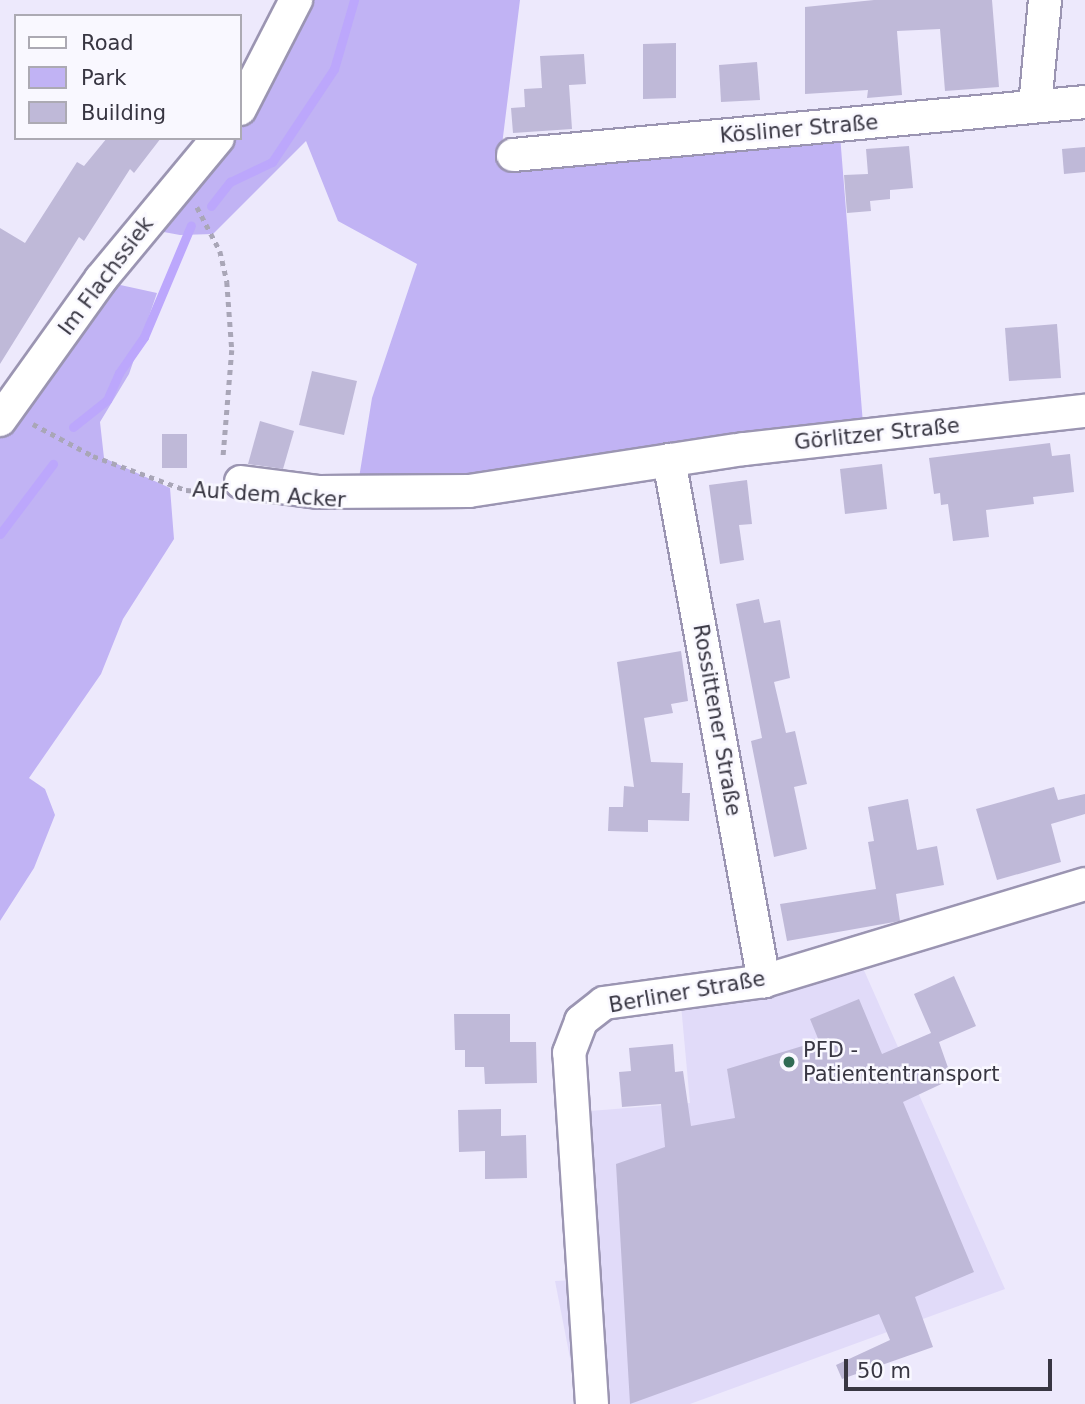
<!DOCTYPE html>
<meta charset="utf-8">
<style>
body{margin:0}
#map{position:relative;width:1085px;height:1404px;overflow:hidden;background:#ede9fc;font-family:"DejaVu Sans",sans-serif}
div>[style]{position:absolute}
.built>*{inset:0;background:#e1dbf9}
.green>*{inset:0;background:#c1b3f4}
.stream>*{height:9px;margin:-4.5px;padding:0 4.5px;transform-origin:4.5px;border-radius:4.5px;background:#bca7fc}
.building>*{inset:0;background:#bfb9d8}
.path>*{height:4.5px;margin-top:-2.25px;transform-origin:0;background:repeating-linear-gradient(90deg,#a9a6b7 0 5px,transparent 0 10px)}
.roads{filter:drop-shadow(2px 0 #9b95b2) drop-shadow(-2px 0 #9b95b2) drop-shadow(0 2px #9b95b2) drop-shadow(0 -2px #9b95b2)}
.minor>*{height:32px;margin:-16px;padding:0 16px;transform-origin:16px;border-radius:16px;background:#fff}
.dots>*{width:19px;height:19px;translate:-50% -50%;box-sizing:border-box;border:4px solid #f9f8ff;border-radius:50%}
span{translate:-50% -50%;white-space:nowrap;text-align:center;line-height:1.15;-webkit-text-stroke:5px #f9f8ff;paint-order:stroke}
.street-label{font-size:21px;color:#383642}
.poi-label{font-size:21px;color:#383642}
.left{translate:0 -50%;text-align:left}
.legend{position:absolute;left:14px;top:14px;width:228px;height:126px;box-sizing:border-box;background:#f9f8ff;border:2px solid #acaab3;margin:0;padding:9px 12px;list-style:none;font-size:21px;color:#383642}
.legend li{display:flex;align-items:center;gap:14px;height:35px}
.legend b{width:35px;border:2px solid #acaab3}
.scale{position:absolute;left:844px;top:1359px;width:208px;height:32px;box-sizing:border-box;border:4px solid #383642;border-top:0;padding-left:9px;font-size:21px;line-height:24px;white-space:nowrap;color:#383642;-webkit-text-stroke:5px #f9f8ff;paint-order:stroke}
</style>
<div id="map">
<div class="built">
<div style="clip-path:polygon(859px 959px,1005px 1289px,690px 1404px,579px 1404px,555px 1281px,574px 1280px,565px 1113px,690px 1103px,679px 983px)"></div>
</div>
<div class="green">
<div style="clip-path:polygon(288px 0,520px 0,500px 161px,840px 135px,863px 424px,553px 469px,358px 484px,372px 398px,417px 264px,338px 221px,306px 141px,213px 234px,180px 235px,142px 228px,224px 138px,240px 138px,240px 119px)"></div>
<div style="clip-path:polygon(102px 281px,157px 293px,129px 374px,100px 422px,104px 458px,170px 488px,174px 539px,123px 619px,101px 674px,29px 778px,45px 789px,55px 815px,34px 868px,0 921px,0 390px,18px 403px)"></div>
</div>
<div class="stream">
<div style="left:211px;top:206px;width:31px;rotate:-52deg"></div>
<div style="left:230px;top:182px;width:47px;rotate:-25.5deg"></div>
<div style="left:272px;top:162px;width:112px;rotate:-56.3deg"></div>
<div style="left:334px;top:69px;width:72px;rotate:-73.8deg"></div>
<div style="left:73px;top:427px;width:43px;rotate:-38.5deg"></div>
<div style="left:107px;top:400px;width:30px;rotate:-66deg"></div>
<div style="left:119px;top:373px;width:44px;rotate:-55.2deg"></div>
<div style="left:144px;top:337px;width:121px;rotate:-67.2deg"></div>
<div style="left:0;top:534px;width:88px;rotate:-52.9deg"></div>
</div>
<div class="building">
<div style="clip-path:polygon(874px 0,992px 0,999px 87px,945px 91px,940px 29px,897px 31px,902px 95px,867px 98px,868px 90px,805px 94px,805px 7px)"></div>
<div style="clip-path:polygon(676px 43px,676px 98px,643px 99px,643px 44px)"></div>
<div style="clip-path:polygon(584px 54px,586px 84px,569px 85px,572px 129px,513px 133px,511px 108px,525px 107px,524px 89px,542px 88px,540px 56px)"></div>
<div style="clip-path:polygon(757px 62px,760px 100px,721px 102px,719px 65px)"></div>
<div style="clip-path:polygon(107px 138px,161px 138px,134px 173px,130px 169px,84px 241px,79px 237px,0 364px,0 228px,25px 243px,77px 162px,84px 166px)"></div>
<div style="clip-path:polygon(909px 146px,913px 188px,890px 190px,890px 199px,870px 201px,871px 211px,847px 213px,844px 175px,868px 174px,866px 149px)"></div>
<div style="clip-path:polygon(1085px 147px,1085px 172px,1064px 174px,1062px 149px)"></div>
<div style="clip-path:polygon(1057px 324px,1061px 378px,1009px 381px,1005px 328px)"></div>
<div style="clip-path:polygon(312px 371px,357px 381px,344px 435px,299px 425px)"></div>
<div style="clip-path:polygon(260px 421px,294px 431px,283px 469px,248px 464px)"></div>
<div style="clip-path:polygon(162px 434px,187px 434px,187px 468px,162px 468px)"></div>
<div style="clip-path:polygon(1050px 443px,1052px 456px,1070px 454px,1074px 492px,1033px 497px,1034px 504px,986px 510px,989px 537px,953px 541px,948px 504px,941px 505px,940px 493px,934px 494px,929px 458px)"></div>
<div style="clip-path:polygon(882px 464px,887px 509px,845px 514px,840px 469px)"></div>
<div style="clip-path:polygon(747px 480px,752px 524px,739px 525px,744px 560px,720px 564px,709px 485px)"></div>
<div style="clip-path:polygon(759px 599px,764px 623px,780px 620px,790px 678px,774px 682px,786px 733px,795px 731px,807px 784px,794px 787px,807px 849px,774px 857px,751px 741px,762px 738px,736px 604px)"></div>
<div style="clip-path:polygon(681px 651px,688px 701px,671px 704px,673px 713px,644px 718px,651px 762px,683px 763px,682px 793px,690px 793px,689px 821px,648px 820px,648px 832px,608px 831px,609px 807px,623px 807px,624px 786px,634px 787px,617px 662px)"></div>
<div style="clip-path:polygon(1054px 787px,1058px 800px,1085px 794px,1085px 814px,1051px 824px,1061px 862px,997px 880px,976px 809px)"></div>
<div style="clip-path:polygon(908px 799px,917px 850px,937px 846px,944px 885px,896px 894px,900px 921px,787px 941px,780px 904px,876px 889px,868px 842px,874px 841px,868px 807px)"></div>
<div style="clip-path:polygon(954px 976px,976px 1026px,939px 1042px,952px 1079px,903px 1102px,974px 1272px,915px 1297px,933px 1347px,842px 1379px,836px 1365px,890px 1340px,879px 1314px,630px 1404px,616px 1164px,665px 1147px,661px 1104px,622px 1107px,619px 1072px,631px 1071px,629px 1048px,673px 1044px,675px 1072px,683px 1071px,691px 1126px,735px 1118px,727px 1069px,819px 1041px,810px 1019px,859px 999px,882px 1054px,931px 1033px,914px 994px)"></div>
<div style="clip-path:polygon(454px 1014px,510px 1014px,510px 1042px,536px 1042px,537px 1083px,485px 1084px,484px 1067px,465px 1067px,465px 1050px,455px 1050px)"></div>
<div style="clip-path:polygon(501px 1109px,501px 1136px,526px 1135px,527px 1178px,485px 1179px,485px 1151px,459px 1152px,458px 1110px)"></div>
</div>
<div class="path">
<div style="left:197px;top:207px;width:50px;rotate:62.4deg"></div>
<div style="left:220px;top:251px;width:32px;rotate:77deg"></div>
<div style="left:227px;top:282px;width:68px;rotate:85.8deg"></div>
<div style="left:232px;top:350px;width:110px;rotate:94.7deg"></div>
<div style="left:33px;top:424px;width:68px;rotate:28.1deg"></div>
<div style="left:93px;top:456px;width:99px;rotate:20.1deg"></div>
<div style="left:186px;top:490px;width:31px;rotate:4deg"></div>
</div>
<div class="roads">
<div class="minor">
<div style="left:1035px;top:106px;width:106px;rotate:-84.6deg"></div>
<div style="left:240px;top:109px;width:123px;rotate:-62.8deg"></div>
<div style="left:513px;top:155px;width:574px;rotate:-5.29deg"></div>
<div style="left:0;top:420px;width:173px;rotate:-54.4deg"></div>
<div style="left:101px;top:279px;width:183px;rotate:-50.3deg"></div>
<div style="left:669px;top:460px;width:530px;rotate:79.67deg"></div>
<div style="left:241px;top:482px;width:79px;rotate:7.3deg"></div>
<div style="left:319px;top:492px;width:150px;rotate:-0.4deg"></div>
<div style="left:469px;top:491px;width:278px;rotate:-8.7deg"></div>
<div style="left:744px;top:449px;width:343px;rotate:-6.4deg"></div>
<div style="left:592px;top:1404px;width:352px;rotate:-93.7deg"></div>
<div style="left:569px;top:1053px;width:34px;rotate:-69deg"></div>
<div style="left:581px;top:1021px;width:29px;rotate:-38deg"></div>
<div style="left:604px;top:1003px;width:162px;rotate:-7.8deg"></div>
<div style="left:764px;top:981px;width:335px;rotate:-16.8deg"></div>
</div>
</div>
<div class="dots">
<div style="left:789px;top:1062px;background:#306b54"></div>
</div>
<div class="street-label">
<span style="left:799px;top:129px;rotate:-5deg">Kösliner Straße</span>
<span style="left:106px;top:276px;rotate:-53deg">Im Flachssiek</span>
<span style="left:877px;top:434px;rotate:-6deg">Görlitzer Straße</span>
<span style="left:269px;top:495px;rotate:4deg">Auf dem Acker</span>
<span style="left:717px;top:720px;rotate:80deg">Rossittener Straße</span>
<span style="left:687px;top:992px;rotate:-10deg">Berliner Straße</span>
</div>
<div class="poi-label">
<span class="left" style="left:803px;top:1062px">PFD -<br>Patiententransport</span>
</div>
<ul class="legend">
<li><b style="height:9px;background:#fff"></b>Road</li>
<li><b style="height:19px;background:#c1b3f4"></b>Park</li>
<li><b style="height:19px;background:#bfb9d8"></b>Building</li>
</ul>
<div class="scale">50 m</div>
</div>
